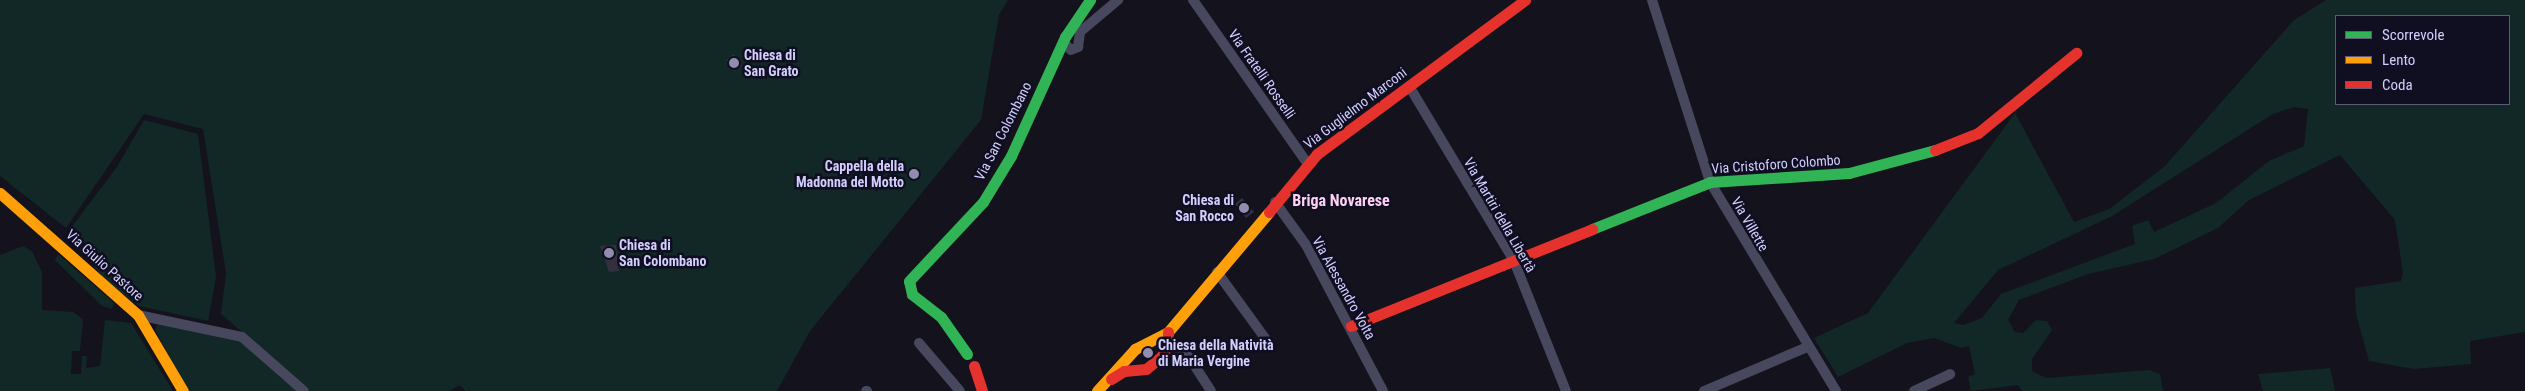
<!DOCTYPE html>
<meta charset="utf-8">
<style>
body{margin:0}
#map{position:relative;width:2525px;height:391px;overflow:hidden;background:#14121d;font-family:"Roboto Condensed",sans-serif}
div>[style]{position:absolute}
.green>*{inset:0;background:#112827}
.building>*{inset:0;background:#32303f}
.street>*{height:10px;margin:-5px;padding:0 5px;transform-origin:5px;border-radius:5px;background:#47475e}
.fast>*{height:11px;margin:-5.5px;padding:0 5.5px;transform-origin:5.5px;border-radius:5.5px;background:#30b455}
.slow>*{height:11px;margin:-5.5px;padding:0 5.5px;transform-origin:5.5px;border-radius:5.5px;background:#ff9f0a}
.jam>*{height:11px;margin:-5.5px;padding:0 5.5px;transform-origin:5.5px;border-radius:5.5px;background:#e5322d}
.dots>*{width:14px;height:14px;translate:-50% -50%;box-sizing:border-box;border:2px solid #100e21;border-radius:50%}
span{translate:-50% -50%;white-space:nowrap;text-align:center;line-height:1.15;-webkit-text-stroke:5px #100e21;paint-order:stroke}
.poi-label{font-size:14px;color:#d2cffe;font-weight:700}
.left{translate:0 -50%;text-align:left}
.right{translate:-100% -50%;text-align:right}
.street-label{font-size:14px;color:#d2cffe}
.quarter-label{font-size:16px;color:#fed1f0;font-weight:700}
.legend{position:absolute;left:2335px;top:15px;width:175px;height:90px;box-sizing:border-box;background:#100e21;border:1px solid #5e5b79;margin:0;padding:6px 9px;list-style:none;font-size:15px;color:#d2cffe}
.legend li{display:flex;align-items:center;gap:10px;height:25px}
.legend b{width:25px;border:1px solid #5e5b79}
</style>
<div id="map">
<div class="green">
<div style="clip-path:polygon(0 0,1008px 0,999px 15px,981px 120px,810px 331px,777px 391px,466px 391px,459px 385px,450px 391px,310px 391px,221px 314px,226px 273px,203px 129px,144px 114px,66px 228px,0 176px)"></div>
<div style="clip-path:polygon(evenodd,2326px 0,2525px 0,2525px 332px,2470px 341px,2471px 364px,2414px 369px,2369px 361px,2356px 314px,2355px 288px,2401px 281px,2403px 273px,2395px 220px,2340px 155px,2249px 200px,2218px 228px,2154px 259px,2088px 274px,2019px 300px,2008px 320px,2015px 332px,2023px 333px,2036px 320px,2047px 321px,2052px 330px,2032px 359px,2032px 371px,2046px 378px,2149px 370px,2160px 374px,2163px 391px,2022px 391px,2018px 385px,1971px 391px,1968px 377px,1975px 374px,1969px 346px,1961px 348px,1934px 338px,1907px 343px,1838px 377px,1814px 338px,1868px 313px,2015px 113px,2074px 222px,2109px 209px,2164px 167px,2294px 20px,2326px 0,2336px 16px,2509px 16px,2509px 104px,2336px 104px,2336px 16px,2326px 0,2294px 107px,2308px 109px,2304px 146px,2269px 161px,2216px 203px,2154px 232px,2148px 220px,2132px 226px,2135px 244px,2001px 294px,1982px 318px,1963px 325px,1954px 323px,1998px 270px,2112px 216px,2273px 114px,2294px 107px)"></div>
<div style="clip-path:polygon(144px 120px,198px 134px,216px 277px,208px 321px,139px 306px,106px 281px,67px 233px,117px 167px)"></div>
<div style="clip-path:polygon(23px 246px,32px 251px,42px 272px,42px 310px,73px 312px,83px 319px,80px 351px,72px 351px,71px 374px,81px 374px,82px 356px,87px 356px,86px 368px,100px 366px,105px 320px,131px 323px,173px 391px,0 391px,0 255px)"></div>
<div style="clip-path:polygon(58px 254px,114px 303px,112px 309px,102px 306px,55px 260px)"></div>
<div style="clip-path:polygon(158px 323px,241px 339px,300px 391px,188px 391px,155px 330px)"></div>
<div style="clip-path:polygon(2330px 368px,2335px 391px,2263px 391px,2258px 374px)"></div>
</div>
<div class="building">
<div style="clip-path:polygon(734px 54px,742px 66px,734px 71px,726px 60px)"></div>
<div style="clip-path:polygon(1242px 198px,1254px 212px,1246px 218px,1235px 204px)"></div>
<div style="clip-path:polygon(616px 245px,619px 271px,609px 272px,600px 246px)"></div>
</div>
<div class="street">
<div style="left:1193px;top:0;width:200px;rotate:55deg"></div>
<div style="left:1652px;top:0;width:191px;rotate:72.3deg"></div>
<div style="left:1710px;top:182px;width:244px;rotate:58.9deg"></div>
<div style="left:1063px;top:42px;width:11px;rotate:45deg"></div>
<div style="left:1071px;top:50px;width:8px;rotate:-23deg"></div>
<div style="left:1078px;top:47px;width:15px;rotate:-82deg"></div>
<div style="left:1080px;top:32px;width:50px;rotate:-40.1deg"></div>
<div style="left:1409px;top:86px;width:204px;rotate:59deg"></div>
<div style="left:1514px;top:261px;width:140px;rotate:68.2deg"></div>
<div style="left:1275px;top:202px;width:53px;rotate:54.2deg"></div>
<div style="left:1306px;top:245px;width:165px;rotate:62.2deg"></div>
<div style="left:1217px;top:272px;width:90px;rotate:54deg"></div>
<div style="left:138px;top:315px;width:106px;rotate:11.9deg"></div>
<div style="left:242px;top:337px;width:82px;rotate:41.1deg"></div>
<div style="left:919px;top:343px;width:63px;rotate:49.5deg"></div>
<div style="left:1168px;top:346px;width:24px;rotate:28deg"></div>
<div style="left:1189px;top:357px;width:40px;rotate:57.1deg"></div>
<div style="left:866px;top:391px;width:1px"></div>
<div style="left:1704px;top:391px;width:112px;rotate:-23.1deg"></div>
<div style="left:1914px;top:391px;width:40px;rotate:-25deg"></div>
</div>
<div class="fast">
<div style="left:1592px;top:229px;width:127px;rotate:-21.7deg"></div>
<div style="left:1710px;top:182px;width:139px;rotate:-3.7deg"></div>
<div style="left:1849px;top:173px;width:89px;rotate:-15deg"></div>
<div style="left:967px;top:354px;width:45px;rotate:-125.1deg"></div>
<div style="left:941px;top:317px;width:37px;rotate:-142deg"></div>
<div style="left:912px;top:294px;width:13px;rotate:-103deg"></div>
<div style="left:909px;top:281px;width:108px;rotate:-46.9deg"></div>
<div style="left:983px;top:202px;width:54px;rotate:-58.7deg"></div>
<div style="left:1011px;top:156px;width:131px;rotate:-65.6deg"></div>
<div style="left:1065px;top:37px;width:45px;rotate:-56deg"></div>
</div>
<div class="slow">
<div style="left:0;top:193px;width:184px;rotate:41.5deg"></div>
<div style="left:138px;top:315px;width:88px;rotate:59.4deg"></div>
<div style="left:1097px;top:391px;width:57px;rotate:-47.9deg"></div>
<div style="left:1135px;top:349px;width:37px;rotate:-27deg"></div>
<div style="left:1168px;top:332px;width:157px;rotate:-49.9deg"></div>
</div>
<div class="jam">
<div style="left:1935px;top:150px;width:46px;rotate:-21.6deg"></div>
<div style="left:1978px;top:133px;width:127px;rotate:-39.2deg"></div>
<div style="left:1269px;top:212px;width:75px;rotate:-50.4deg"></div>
<div style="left:1317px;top:154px;width:259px;rotate:-36.5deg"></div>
<div style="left:1351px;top:326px;width:260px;rotate:-21.9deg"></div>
<div style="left:974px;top:366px;width:26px;rotate:72deg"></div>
<div style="left:1111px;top:379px;width:15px;rotate:-32deg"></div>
<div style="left:1124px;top:371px;width:22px;rotate:-5deg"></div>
<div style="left:1146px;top:369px;width:19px;rotate:-39deg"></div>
<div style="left:1161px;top:357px;width:13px;rotate:-58deg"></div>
<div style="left:1168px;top:346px;width:14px;rotate:-90deg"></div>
</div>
<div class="dots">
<div style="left:734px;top:63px;background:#908daf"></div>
<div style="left:914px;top:174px;background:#908daf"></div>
<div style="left:1244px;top:208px;background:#908daf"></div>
<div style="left:609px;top:253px;background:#908daf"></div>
<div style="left:1148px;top:353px;background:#908daf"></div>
</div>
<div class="poi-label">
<span class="left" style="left:744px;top:63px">Chiesa di<br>San Grato</span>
<span class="right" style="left:904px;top:174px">Cappella della<br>Madonna del Motto</span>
<span class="right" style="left:1234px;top:208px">Chiesa di<br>San Rocco</span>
<span class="left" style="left:619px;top:253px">Chiesa di<br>San Colombano</span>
<span class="left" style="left:1158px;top:353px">Chiesa della Natività<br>di Maria Vergine</span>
</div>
<div class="street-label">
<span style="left:1262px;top:74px;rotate:55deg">Via Fratelli Rosselli</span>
<span style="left:1355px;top:108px;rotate:-37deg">Via Guglielmo Marconi</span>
<span style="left:1003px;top:131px;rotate:-63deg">Via San Colombano</span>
<span style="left:1776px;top:164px;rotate:-4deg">Via Cristoforo Colombo</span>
<span style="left:1500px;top:215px;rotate:60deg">Via Martiri della Libertà</span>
<span style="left:1750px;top:224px;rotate:60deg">Via Villette</span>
<span style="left:105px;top:265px;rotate:42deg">Via Giulio Pastore</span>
<span style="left:1344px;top:288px;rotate:61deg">Via Alessandro Volta</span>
</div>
<div class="quarter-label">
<span style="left:1341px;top:201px">Briga Novarese</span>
</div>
<ul class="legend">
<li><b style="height:6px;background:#30b455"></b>Scorrevole</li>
<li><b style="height:6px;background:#ff9f0a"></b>Lento</li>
<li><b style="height:6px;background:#e5322d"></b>Coda</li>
</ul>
</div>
